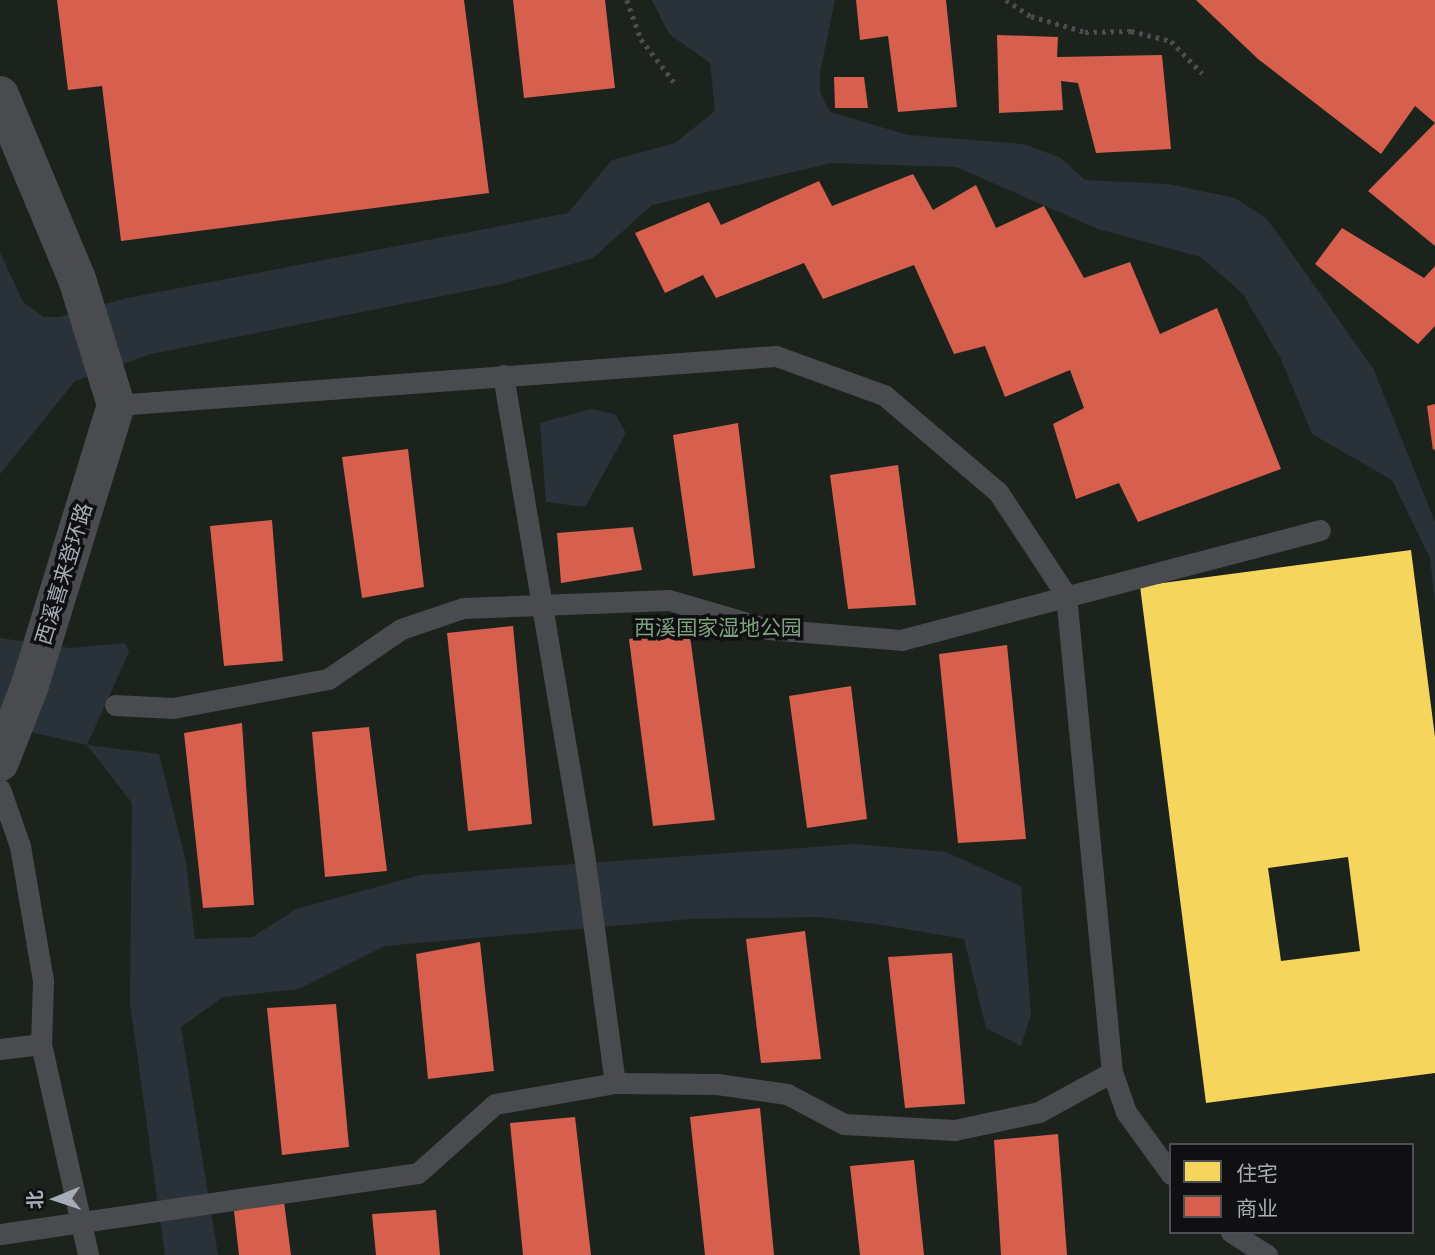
<!DOCTYPE html>
<meta charset="utf-8">
<style>
body{margin:0}
#map{position:relative;width:1435px;height:1255px;overflow:hidden;background:#161616;font-family:"DejaVu Sans","Noto Sans SC",sans-serif}
div>[style]{position:absolute}
.green>*{inset:0;background:#1c231d}
.water>*{inset:0;background:#293238}
.homes>*{inset:0;background:#f6d55c}
.shops>*{inset:0;background:#d6604d}
.path>*{height:4.5px;margin-top:-2.25px;transform-origin:0;background:repeating-linear-gradient(90deg,#4c4d51 0 3.5px,transparent 0 8.5px)}
.service>*{height:21px;margin:-10.5px;padding:0 10.5px;transform-origin:10.5px;border-radius:10.5px;background:#4a4b4f}
.minor>*{height:38px;margin:-19px;padding:0 19px;transform-origin:19px;border-radius:19px;background:#4a4b4f}
span{translate:-50% -50%;white-space:nowrap;text-align:center;line-height:1.15;-webkit-text-stroke:7px #101012;paint-order:stroke}
.street-label{font-size:21px;color:#a7adb7}
.park-label{font-size:21px;color:#7ea27e}
.legend{position:absolute;left:1169px;top:1143px;width:245px;height:91px;box-sizing:border-box;background:#101012;border:2px solid #4c4f54;margin:0;padding:9px 12px;list-style:none;font-size:21px;color:#a7adb7}
.legend li{display:flex;align-items:center;gap:14px;height:35px}
.legend b{width:35px;border:2px solid #4c4f54}
.north{position:absolute;left:21px;top:1164px;width:70px;height:70px;-webkit-text-stroke:5px #101012;paint-order:stroke;rotate:268deg;font-size:19px;font-weight:700;line-height:28px;text-align:center;color:#a7adb7}
.north::after{content:'';display:block;margin:auto;width:24px;height:32px;background:#a7adb7;clip-path:polygon(50% 0,100% 100%,50% 72%,0 100%)}
</style>
<div id="map">
<div class="green">
<div style="clip-path:polygon(evenodd,0 0,1435px 0,1435px 1255px,0 1255px,0 0,1171px 1145px,1412px 1145px,1412px 1232px,1171px 1232px,1171px 1145px)"></div>
</div>
<div class="water">
<div style="clip-path:polygon(652px 0,835px 0,820px 72px,820px 92px,830px 112px,908px 135px,1024px 144px,1061px 158px,1085px 180px,1168px 184px,1235px 198px,1267px 219px,1373px 368px,1435px 522px,1435px 601px,1430px 558px,1392px 480px,1312px 434px,1281px 359px,1243px 294px,1201px 257px,1098px 229px,956px 167px,831px 163px,652px 205px,593px 258px,502px 284px,151px 354px,75px 381px,0 474px,0 252px,23px 302px,44px 317px,59px 317px,127px 298px,568px 213px,612px 160px,675px 143px,715px 111px,710px 63px,669px 34px)"></div>
<div style="clip-path:polygon(590px 409px,615px 414px,626px 433px,585px 507px,546px 502px,540px 423px)"></div>
<div style="clip-path:polygon(0 638px,70px 648px,125px 643px,129px 652px,87px 745px,159px 754px,186px 862px,195px 939px,253px 937px,296px 909px,420px 875px,855px 844px,946px 852px,1021px 886px,1031px 1014px,1021px 1046px,986px 1028px,964px 939px,882px 925px,818px 917px,691px 919px,385px 946px,299px 989px,223px 997px,181px 1027px,218px 1255px,165px 1255px,130px 1003px,132px 803px,87px 745px,0 725px)"></div>
</div>
<div class="homes">
<div style="clip-path:polygon(evenodd,1411px 550px,1435px 737px,1435px 1073px,1206px 1103px,1140px 586px,1411px 550px,1348px 857px,1360px 951px,1281px 961px,1268px 868px,1348px 857px)"></div>
</div>
<div class="shops">
<div style="clip-path:polygon(57px 0,464px 0,489px 193px,121px 241px,102px 86px,68px 90px)"></div>
<div style="clip-path:polygon(513px 0,605px 0,615px 88px,524px 98px)"></div>
<div style="clip-path:polygon(856px 0,946px 0,957px 107px,898px 112px,888px 36px,860px 40px)"></div>
<div style="clip-path:polygon(1196px 0,1435px 0,1435px 123px,1415px 106px,1381px 154px,1258px 59px)"></div>
<div style="clip-path:polygon(997px 35px,1058px 37px,1057px 57px,1162px 55px,1171px 149px,1096px 153px,1078px 83px,1061px 81px,1063px 110px,999px 113px)"></div>
<div style="clip-path:polygon(834px 77px,864px 77px,868px 108px,835px 108px)"></div>
<div style="clip-path:polygon(1435px 123px,1435px 246px,1368px 191px)"></div>
<div style="clip-path:polygon(913px 174px,933px 210px,976px 185px,996px 228px,1044px 206px,1084px 278px,1130px 262px,1160px 334px,1217px 308px,1281px 469px,1138px 522px,1119px 483px,1076px 499px,1053px 424px,1084px 408px,1070px 370px,1005px 397px,985px 346px,954px 354px,914px 265px,823px 299px,804px 263px,716px 298px,703px 275px,665px 293px,635px 233px,709px 202px,721px 225px,819px 181px,832px 206px)"></div>
<div style="clip-path:polygon(1342px 228px,1424px 278px,1435px 266px,1435px 326px,1418px 344px,1315px 264px)"></div>
<div style="clip-path:polygon(1435px 404px,1435px 449px,1433px 450px,1427px 406px)"></div>
<div style="clip-path:polygon(738px 423px,755px 568px,693px 576px,673px 435px)"></div>
<div style="clip-path:polygon(408px 449px,424px 587px,362px 598px,342px 457px)"></div>
<div style="clip-path:polygon(898px 465px,916px 605px,848px 609px,830px 475px)"></div>
<div style="clip-path:polygon(272px 520px,283px 661px,224px 666px,210px 526px)"></div>
<div style="clip-path:polygon(633px 527px,642px 570px,561px 583px,557px 533px)"></div>
<div style="clip-path:polygon(513px 626px,532px 824px,468px 831px,447px 633px)"></div>
<div style="clip-path:polygon(689px 629px,715px 820px,653px 826px,629px 639px)"></div>
<div style="clip-path:polygon(1007px 645px,1026px 839px,958px 843px,939px 654px)"></div>
<div style="clip-path:polygon(851px 686px,867px 819px,807px 828px,789px 696px)"></div>
<div style="clip-path:polygon(242px 723px,254px 905px,203px 908px,184px 733px)"></div>
<div style="clip-path:polygon(369px 727px,387px 871px,325px 877px,312px 732px)"></div>
<div style="clip-path:polygon(805px 931px,821px 1059px,761px 1063px,746px 939px)"></div>
<div style="clip-path:polygon(480px 942px,494px 1071px,428px 1079px,416px 954px)"></div>
<div style="clip-path:polygon(952px 953px,965px 1104px,905px 1108px,888px 957px)"></div>
<div style="clip-path:polygon(336px 1004px,349px 1147px,282px 1155px,267px 1008px)"></div>
<div style="clip-path:polygon(760px 1108px,774px 1255px,705px 1255px,690px 1117px)"></div>
<div style="clip-path:polygon(575px 1117px,591px 1255px,523px 1255px,510px 1123px)"></div>
<div style="clip-path:polygon(1058px 1134px,1067px 1255px,1001px 1255px,994px 1140px)"></div>
<div style="clip-path:polygon(914px 1160px,924px 1255px,860px 1255px,850px 1166px)"></div>
<div style="clip-path:polygon(284px 1202px,291px 1255px,239px 1255px,234px 1211px)"></div>
<div style="clip-path:polygon(436px 1210px,440px 1255px,376px 1255px,372px 1214px)"></div>
</div>
<div class="path">
<div style="left:627px;top:0;width:41px;rotate:70.3deg"></div>
<div style="left:641px;top:39px;width:54px;rotate:52.5deg"></div>
<div style="left:1006px;top:0;width:30px;rotate:33deg"></div>
<div style="left:1031px;top:16px;width:56px;rotate:16.5deg"></div>
<div style="left:1085px;top:32px;width:46px;rotate:-1.2deg"></div>
<div style="left:1131px;top:31px;width:41px;rotate:14deg"></div>
<div style="left:1171px;top:41px;width:45px;rotate:45.9deg"></div>
</div>
<div class="service">
<div style="left:503px;top:375px;width:486px;rotate:80.4deg"></div>
<div style="left:584px;top:854px;width:231px;rotate:82.3deg"></div>
<div style="left:116px;top:405px;width:662px;rotate:-4.25deg"></div>
<div style="left:776px;top:356px;width:115px;rotate:19.9deg"></div>
<div style="left:884px;top:395px;width:150px;rotate:40.4deg"></div>
<div style="left:998px;top:492px;width:123px;rotate:56.6deg"></div>
<div style="left:1066px;top:595px;width:479px;rotate:84.5deg"></div>
<div style="left:1112px;top:1072px;width:42px;rotate:70.7deg"></div>
<div style="left:1126px;top:1112px;width:77px;rotate:54deg"></div>
<div style="left:115px;top:705px;width:58px;rotate:3deg"></div>
<div style="left:173px;top:708px;width:158px;rotate:-10.6deg"></div>
<div style="left:328px;top:679px;width:88px;rotate:-34.4deg"></div>
<div style="left:401px;top:629px;width:65px;rotate:-18.7deg"></div>
<div style="left:463px;top:608px;width:206px;rotate:-2.2deg"></div>
<div style="left:669px;top:600px;width:103px;rotate:16.3deg"></div>
<div style="left:768px;top:629px;width:133px;rotate:4.7deg"></div>
<div style="left:901px;top:640px;width:433px;rotate:-14.7deg"></div>
<div style="left:0;top:789px;width:60px;rotate:70.7deg"></div>
<div style="left:20px;top:846px;width:137px;rotate:80.3deg"></div>
<div style="left:43px;top:981px;width:63px;rotate:91.8deg"></div>
<div style="left:41px;top:1044px;width:216px;rotate:77.4deg"></div>
<div style="left:0;top:1049px;width:41px;rotate:-7deg"></div>
<div style="left:1231px;top:1232px;width:43px;rotate:32.6deg"></div>
<div style="left:0;top:1234px;width:422px;rotate:-8.3deg"></div>
<div style="left:418px;top:1173px;width:103px;rotate:-41.9deg"></div>
<div style="left:495px;top:1104px;width:122px;rotate:-9.9deg"></div>
<div style="left:615px;top:1083px;width:102px;rotate:0.6deg"></div>
<div style="left:717px;top:1084px;width:71px;rotate:8.1deg"></div>
<div style="left:787px;top:1094px;width:64px;rotate:27.8deg"></div>
<div style="left:844px;top:1124px;width:111px;rotate:3.1deg"></div>
<div style="left:955px;top:1130px;width:86px;rotate:-12.1deg"></div>
<div style="left:1039px;top:1112px;width:83px;rotate:-28.7deg"></div>
</div>
<div class="minor">
<div style="left:0;top:95px;width:199px;rotate:67.3deg"></div>
<div style="left:77px;top:279px;width:132px;rotate:72.8deg"></div>
<div style="left:116px;top:405px;width:293px;rotate:107.1deg"></div>
<div style="left:30px;top:685px;width:83px;rotate:111.3deg"></div>
</div>
<div class="street-label">
<span style="left:64px;top:574px;rotate:-73deg">西溪喜来登环路</span>
</div>
<div class="park-label">
<span style="left:718px;top:628px">西溪国家湿地公园</span>
</div>
<ul class="legend">
<li><b style="height:19px;background:#f6d55c"></b>住宅</li>
<li><b style="height:19px;background:#d6604d"></b>商业</li>
</ul>
<div class="north">北</div>
</div>
